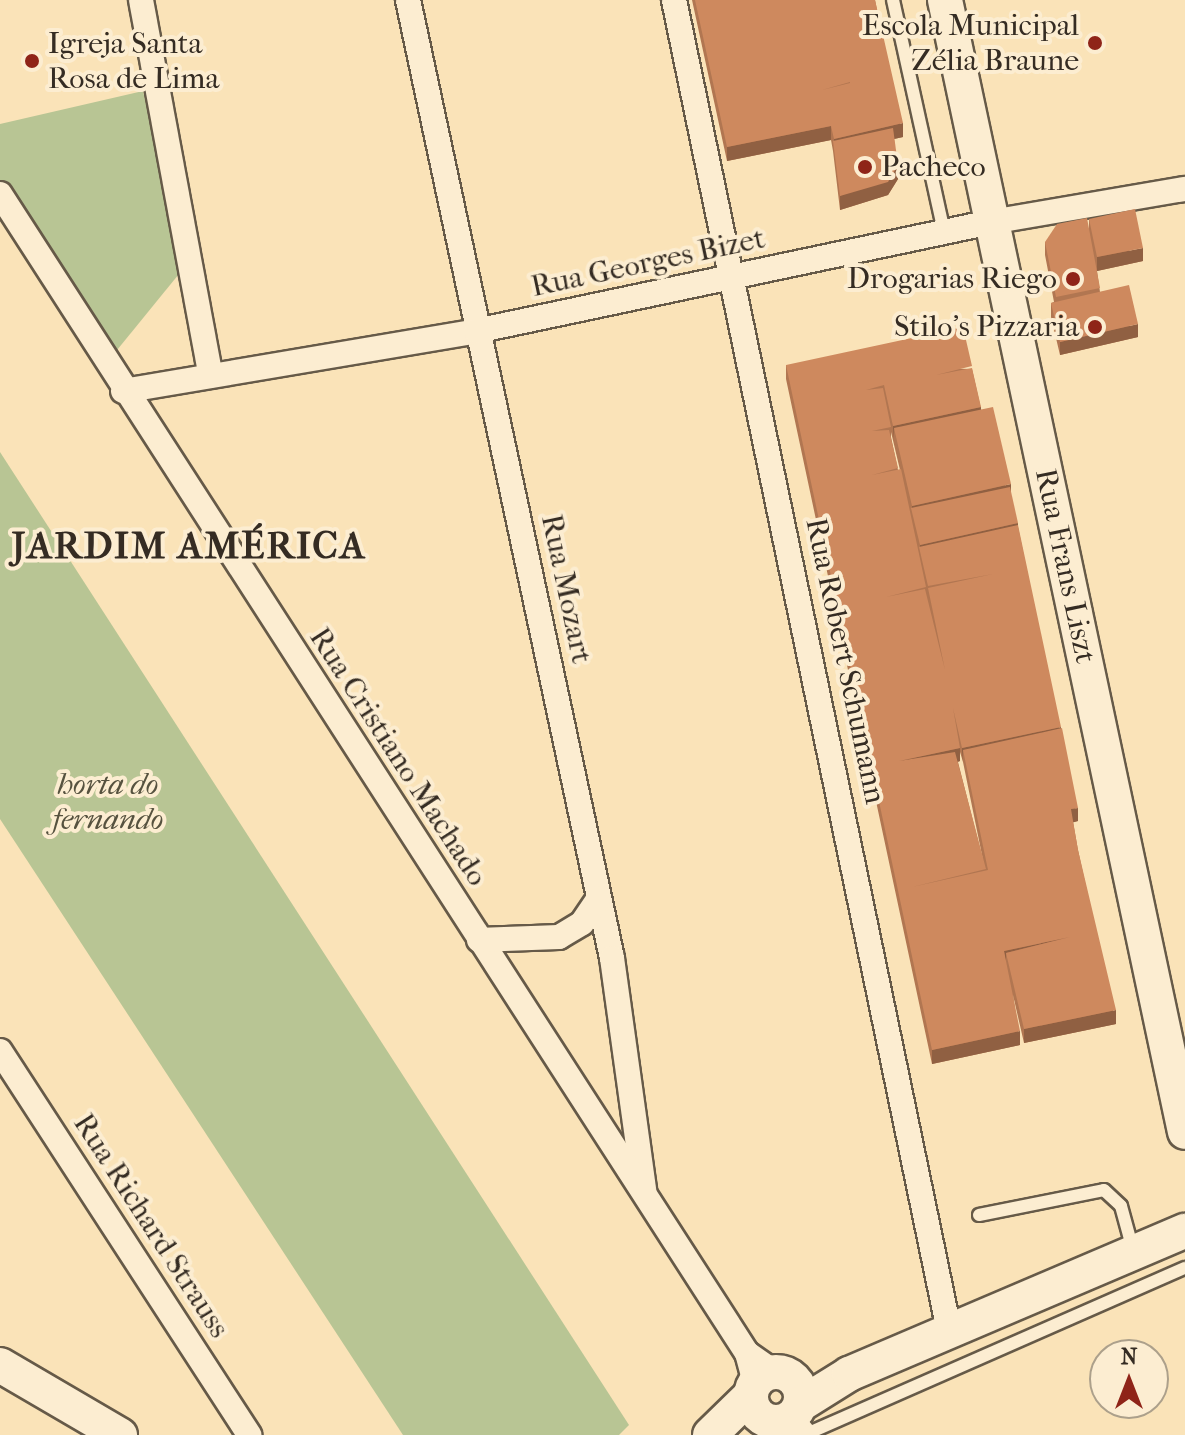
<!DOCTYPE html>
<meta charset="utf-8">
<style>
body{margin:0}
#map{position:relative;width:1185px;height:1435px;overflow:hidden;background:#fae3b8;font-family:"IM FELL French Canon",serif}
div>[style]{position:absolute}
.green>*{inset:0;background:#b8c594}
.roads{filter:drop-shadow(2px 0 #665a48) drop-shadow(-2px 0 #665a48) drop-shadow(0 2px #665a48) drop-shadow(0 -2px #665a48)}
.lane>*{height:12px;margin:-6px;padding:0 6px;transform-origin:6px;border-radius:6px;background:#fcedd1}
.street>*{height:24px;margin:-12px;padding:0 12px;transform-origin:12px;border-radius:12px;background:#fcedd1}
.secondary>*{height:34px;margin:-17px;padding:0 17px;transform-origin:17px;border-radius:17px;background:#fcedd1}
.secondary>.ring{margin:-17px;padding:0;box-sizing:content-box;background:none;border:34px solid #fcedd1;border-radius:50%}
.wall>*{inset:0;background:#b17651}
.shaded-wall>*{inset:0;background:#906042}
.building>*{inset:0;background:#ce895e}
.dots>*{width:22px;height:22px;translate:-50% -50%;box-sizing:border-box;border:4px solid #fcedd1;border-radius:50%}
span{translate:-50% -50%;white-space:nowrap;text-align:center;line-height:1.15;-webkit-text-stroke:8px #fcedd1;paint-order:stroke}
.poi-label{font-size:30px;color:#352c23}
.right{translate:-100% -50%;text-align:right}
.left{translate:0 -50%;text-align:left}
.street-label{font-size:30px;color:#352c23}
.park-label{font-size:30px;color:#56523f;font-style:italic}
.district-label{font-size:38px;color:#352c23;font-weight:700;letter-spacing:2px}
.north{position:absolute;left:1089px;top:1339px;width:80px;height:80px;box-sizing:border-box;background:#fcedd1;border:2px solid #aca08b;border-radius:50%;rotate:0deg;font-size:22px;font-weight:700;line-height:32px;text-align:center;color:#352c23}
.north::after{content:'';display:block;margin:auto;width:28px;height:36px;background:#8f2418;clip-path:polygon(50% 0,100% 100%,50% 72%,0 100%)}
</style>
<div id="map">
<div class="green">
<div style="clip-path:polygon(143px 91px,183px 269px,113px 355px,0 184px,0 124px)"></div>
<div style="clip-path:polygon(0 452px,629px 1425px,619px 1435px,403px 1435px,0 819px)"></div>
</div>
<div class="roads">
<div class="lane">
<div style="left:893px;top:0;width:238px;rotate:77.6deg"></div>
<div style="left:979px;top:1215px;width:127px;rotate:-11.3deg"></div>
<div style="left:1104px;top:1190px;width:23px;rotate:43deg"></div>
<div style="left:1121px;top:1206px;width:46px;rotate:74.7deg"></div>
<div style="left:804px;top:1435px;width:416px;rotate:-23.7deg"></div>
</div>
<div class="street">
<div style="left:141px;top:0;width:382px;rotate:79.5deg"></div>
<div style="left:408px;top:0;width:979px;rotate:77.98deg"></div>
<div style="left:612px;top:958px;width:234px;rotate:82.1deg"></div>
<div style="left:674px;top:0;width:1363px;rotate:78.32deg"></div>
<div style="left:0;top:194px;width:1379px;rotate:57.2deg"></div>
<div style="left:747px;top:1353px;width:31px;rotate:75deg"></div>
<div style="left:123px;top:391px;width:358px;rotate:-9.6deg"></div>
<div style="left:476px;top:331px;width:526px;rotate:-11.95deg"></div>
<div style="left:991px;top:222px;width:197px;rotate:-9.7deg"></div>
<div style="left:479px;top:940px;width:80px;rotate:-2.1deg"></div>
<div style="left:559px;top:937px;width:27px;rotate:-31deg"></div>
<div style="left:582px;top:923px;width:30px;rotate:-56deg"></div>
<div style="left:0;top:1051px;width:458px;rotate:57deg"></div>
<div style="left:747px;top:1353px;width:35px;rotate:35deg"></div>
<div style="left:791px;top:1418px;width:22px;rotate:51deg"></div>
</div>
<div class="secondary">
<div style="left:945px;top:0;width:1157px;rotate:78.03deg"></div>
<div style="left:0;top:1365px;width:139px;rotate:30.3deg"></div>
<div class="ring" style="left:751px;top:1372px;width:16px;height:16px"></div>
<div style="left:801px;top:1404px;width:57px;rotate:-32deg"></div>
<div style="left:849px;top:1374px;width:365px;rotate:-23.1deg"></div>
<div style="left:710px;top:1435px;width:57px;rotate:-44.3deg"></div>
</div>
</div>
<div class="wall">
<div style="clip-path:polygon(692px 0,875px 0,903px 137px,894px 139px,898px 179px,888px 195px,840px 210px,833px 151px,831px 140px,727px 161px)"></div>
<div style="clip-path:polygon(1089px 219px,1143px 261px,1097px 271px,1100px 292px,1138px 337px,1060px 355px,1051px 317px,1051px 303px,1054px 302px,1045px 255px,1045px 242px,1089px 231px)"></div>
<div style="clip-path:polygon(evenodd,786px 365px,972px 369px,981px 409px,1018px 527px,1078px 821px,1073px 822px,1078px 850px,1116px 1024px,1024px 1043px,1013px 995px,1020px 1045px,932px 1064px,786px 379px,786px 365px,891px 432px,900px 470px,898px 470px,891px 437px,891px 432px,786px 365px,960px 752px,963px 762px,983px 860px,958px 762px,960px 761px,960px 752px)"></div>
</div>
<div class="shaded-wall">
<div style="clip-path:polygon(903px 123px,903px 137px,835px 152px,834px 139px)"></div>
<div style="clip-path:polygon(831px 126px,831px 140px,727px 161px,727px 147px)"></div>
<div style="clip-path:polygon(898px 165px,898px 179px,888px 195px,840px 210px,840px 196px)"></div>
<div style="clip-path:polygon(1143px 248px,1143px 261px,1097px 271px,1097px 257px)"></div>
<div style="clip-path:polygon(1138px 324px,1138px 337px,1060px 355px,1060px 342px)"></div>
<div style="clip-path:polygon(981px 407px,981px 420px,894px 428px,893px 440px,893px 426px)"></div>
<div style="clip-path:polygon(1011px 484px,1011px 498px,912px 510px,912px 506px)"></div>
<div style="clip-path:polygon(1018px 523px,1018px 537px,920px 549px,920px 545px)"></div>
<div style="clip-path:polygon(1061px 727px,1061px 740px,963px 750px,962px 762px,962px 748px)"></div>
<div style="clip-path:polygon(960px 748px,960px 761px,899px 775px,899px 761px)"></div>
<div style="clip-path:polygon(1078px 808px,1078px 821px,1071px 823px,1071px 809px)"></div>
<div style="clip-path:polygon(1070px 937px,1006px 953px,1006px 964px,1004px 951px)"></div>
<div style="clip-path:polygon(1116px 1010px,1116px 1024px,1024px 1043px,1024px 1029px)"></div>
<div style="clip-path:polygon(1020px 1031px,1020px 1045px,932px 1064px,932px 1050px)"></div>
</div>
<div class="building">
<div style="clip-path:polygon(evenodd,695px 0,875px 0,903px 123px,834px 139px,831px 126px,727px 147px,695px 0,850px 82px,850px 83px,822px 90px,850px 82px)"></div>
<div style="clip-path:polygon(893px 128px,898px 165px,888px 182px,840px 196px,833px 141px)"></div>
<div style="clip-path:polygon(1135px 209px,1143px 248px,1097px 257px,1089px 219px)"></div>
<div style="clip-path:polygon(1087px 218px,1100px 288px,1056px 297px,1045px 242px,1057px 224px)"></div>
<div style="clip-path:polygon(1129px 285px,1138px 324px,1060px 342px,1051px 303px)"></div>
<div style="clip-path:polygon(963px 327px,972px 366px,936px 375px,972px 368px,981px 407px,893px 426px,884px 385px,866px 390px,883px 388px,891px 427px,872px 431px,889px 430px,898px 468px,872px 475px,901px 469px,926px 587px,886px 597px,925px 589px,945px 670px,928px 588px,993px 574px,928px 586px,919px 547px,1018px 525px,1061px 727px,962px 748px,953px 708px,960px 748px,899px 761px,955px 752px,986px 869px,912px 887px,988px 870px,963px 750px,1062px 728px,1078px 808px,1071px 809px,1078px 850px,1116px 1010px,1024px 1029px,1006px 953px,1070px 937px,1004px 951px,1020px 1031px,932px 1050px,786px 365px)"></div>
<div style="clip-path:polygon(993px 407px,1011px 484px,912px 506px,894px 428px)"></div>
<div style="clip-path:polygon(1010px 487px,1018px 523px,920px 545px,911px 508px)"></div>
</div>
<div class="dots">
<div style="left:1095px;top:43px;background:#8f2418"></div>
<div style="left:32px;top:61px;background:#8f2418"></div>
<div style="left:865px;top:167px;background:#8f2418"></div>
<div style="left:1073px;top:279px;background:#8f2418"></div>
<div style="left:1095px;top:327px;background:#8f2418"></div>
</div>
<div class="poi-label">
<span class="right" style="left:1079px;top:43px">Escola Municipal<br>Zélia Braune</span>
<span class="left" style="left:48px;top:61px">Igreja Santa<br>Rosa de Lima</span>
<span class="left" style="left:881px;top:167px">Pacheco</span>
<span class="right" style="left:1057px;top:279px">Drogarias Riego</span>
<span class="right" style="left:1079px;top:327px">Stilo's Pizzaria</span>
</div>
<div class="street-label">
<span style="left:648px;top:263px;rotate:-12deg">Rua Georges Bizet</span>
<span style="left:1065px;top:566px;rotate:78deg">Rua Frans Liszt</span>
<span style="left:566px;top:589px;rotate:78deg">Rua Mozart</span>
<span style="left:845px;top:661px;rotate:78deg">Rua Robert Schumann</span>
<span style="left:398px;top:757px;rotate:57deg">Rua Cristiano Machado</span>
<span style="left:151px;top:1226px;rotate:57deg">Rua Richard Strauss</span>
</div>
<div class="park-label">
<span style="left:108px;top:802px">horta do<br>fernando</span>
</div>
<div class="district-label">
<span style="left:189px;top:546px">JARDIM AMÉRICA</span>
</div>
<div class="north">N</div>
</div>
